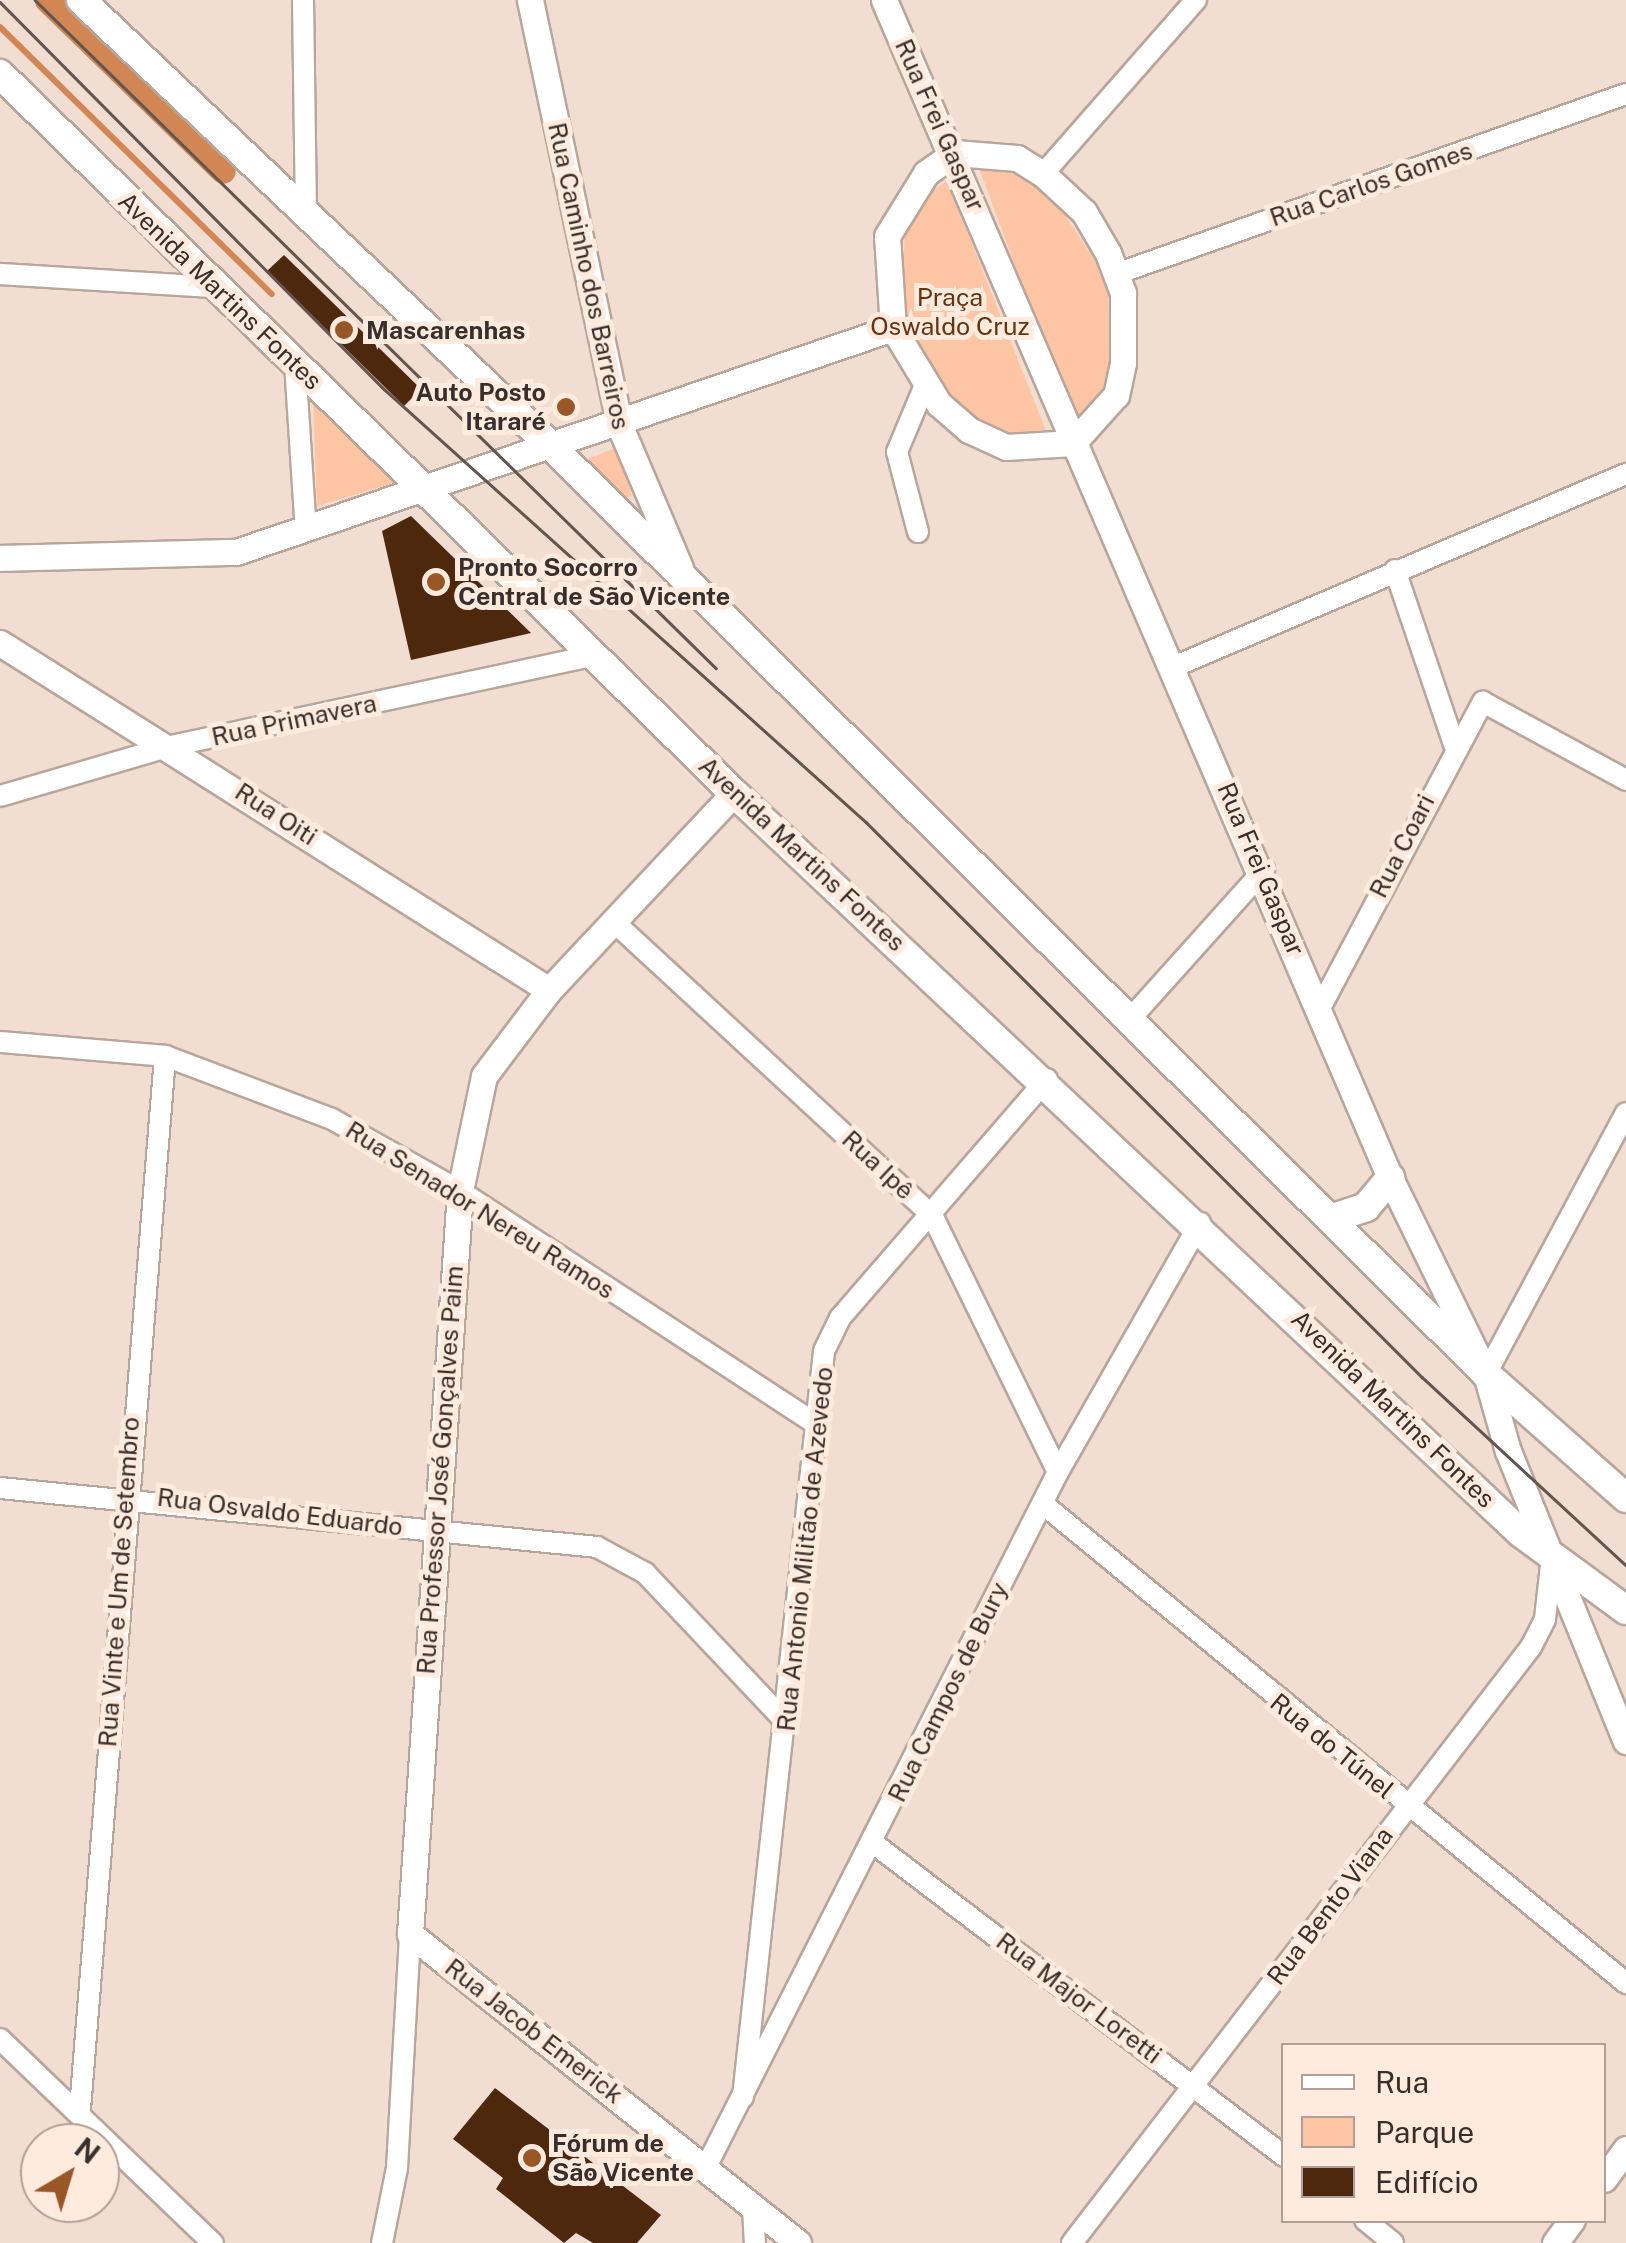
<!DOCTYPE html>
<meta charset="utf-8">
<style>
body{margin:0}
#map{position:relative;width:1626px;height:2243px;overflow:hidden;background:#f1ddd1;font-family:"Public Sans",sans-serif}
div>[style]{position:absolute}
.green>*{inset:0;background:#fdc5a3}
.stream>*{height:6px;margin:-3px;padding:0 3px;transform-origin:3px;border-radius:3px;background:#d28654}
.canal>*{height:25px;margin:-12.5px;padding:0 12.5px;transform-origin:12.5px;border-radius:12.5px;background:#d28654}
.building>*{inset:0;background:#4e280d}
.roads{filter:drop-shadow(2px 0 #b9a69b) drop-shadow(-2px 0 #b9a69b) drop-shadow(0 2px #b9a69b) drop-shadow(0 -2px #b9a69b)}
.minor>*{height:20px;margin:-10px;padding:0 10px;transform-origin:10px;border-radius:10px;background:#fff}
.tertiary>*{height:25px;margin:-12.5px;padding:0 12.5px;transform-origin:12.5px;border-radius:12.5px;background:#fff}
.secondary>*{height:28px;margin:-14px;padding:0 14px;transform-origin:14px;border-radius:14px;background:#fff}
.tram>*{height:2.5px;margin:-1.25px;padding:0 1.25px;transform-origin:1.25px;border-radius:1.25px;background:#615650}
.dots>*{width:28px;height:28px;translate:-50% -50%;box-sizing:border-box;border:5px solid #ffeade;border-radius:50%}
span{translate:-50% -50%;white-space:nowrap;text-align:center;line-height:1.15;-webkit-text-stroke:10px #ffeade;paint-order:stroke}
.street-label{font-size:25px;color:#372f2b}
.park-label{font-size:25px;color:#65330d}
.poi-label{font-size:25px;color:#372f2b;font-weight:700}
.left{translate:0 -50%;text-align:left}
.right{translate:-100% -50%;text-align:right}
.legend{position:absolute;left:1281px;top:2043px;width:325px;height:180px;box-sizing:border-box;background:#ffeade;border:2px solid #af9f96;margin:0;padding:12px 18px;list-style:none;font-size:30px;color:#372f2b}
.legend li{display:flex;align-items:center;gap:20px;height:50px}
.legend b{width:50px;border:2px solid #af9f96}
.north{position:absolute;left:20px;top:2123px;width:100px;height:100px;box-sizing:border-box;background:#ffeade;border:2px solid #af9f96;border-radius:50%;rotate:38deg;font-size:28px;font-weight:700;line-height:40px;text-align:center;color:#372f2b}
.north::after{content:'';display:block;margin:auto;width:35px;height:45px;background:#995627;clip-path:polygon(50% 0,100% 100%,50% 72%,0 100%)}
</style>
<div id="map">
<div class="green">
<div style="clip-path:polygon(998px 167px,1050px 192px,1108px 281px,1111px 377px,1103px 403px,1076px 429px,979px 168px)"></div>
<div style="clip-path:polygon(947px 181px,1047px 433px,1007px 436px,970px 419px,919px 356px,901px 314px,905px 229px,917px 201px)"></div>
<div style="clip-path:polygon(313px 399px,403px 480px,317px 506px)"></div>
<div style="clip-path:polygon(616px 448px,632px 495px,625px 500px,585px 460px)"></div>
</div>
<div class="stream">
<div style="left:0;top:27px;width:381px;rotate:44.5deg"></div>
</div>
<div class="canal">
<div style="left:47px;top:0;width:245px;rotate:44.2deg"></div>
</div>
<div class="building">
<div style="clip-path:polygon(284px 255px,421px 389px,404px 406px,267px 271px)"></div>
<div style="clip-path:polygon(411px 516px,531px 633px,411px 660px,382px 531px)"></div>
<div style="clip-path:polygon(495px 2088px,661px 2215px,637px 2243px,593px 2243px,576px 2233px,564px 2243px,496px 2189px,503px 2178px,453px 2139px)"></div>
</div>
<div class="roads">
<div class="minor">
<div style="left:303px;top:0;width:218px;rotate:89.2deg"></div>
<div style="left:1043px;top:174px;width:232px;rotate:-48.7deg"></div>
<div style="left:0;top:274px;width:215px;rotate:3.5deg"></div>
<div style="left:1116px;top:274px;width:541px;rotate:-19.44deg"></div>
<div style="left:295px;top:363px;width:168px;rotate:86.3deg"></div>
<div style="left:918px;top:532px;width:83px;rotate:-104.7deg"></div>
<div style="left:897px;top:452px;width:73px;rotate:-67.3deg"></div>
<div style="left:1395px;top:570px;width:184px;rotate:71.3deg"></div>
<div style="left:1171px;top:668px;width:495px;rotate:-23.1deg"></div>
<div style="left:0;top:796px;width:178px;rotate:-16.3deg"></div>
<div style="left:171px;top:746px;width:430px;rotate:-12.1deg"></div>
<div style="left:614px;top:922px;width:432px;rotate:42.7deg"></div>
<div style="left:932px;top:1215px;width:286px;rotate:63.9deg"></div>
<div style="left:1320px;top:1008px;width:347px;rotate:-62deg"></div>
<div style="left:1483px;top:702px;width:163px;rotate:28.6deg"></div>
<div style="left:1132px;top:1017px;width:198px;rotate:-48.1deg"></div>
<div style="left:0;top:1042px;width:166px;rotate:4.8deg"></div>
<div style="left:165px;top:1056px;width:178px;rotate:20.7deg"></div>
<div style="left:332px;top:1119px;width:147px;rotate:29.4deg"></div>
<div style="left:460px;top:1191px;width:424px;rotate:33.2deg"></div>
<div style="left:1486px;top:1374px;width:296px;rotate:-61.8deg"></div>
<div style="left:0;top:1488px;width:600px;rotate:5.64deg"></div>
<div style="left:597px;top:1547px;width:55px;rotate:28.4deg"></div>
<div style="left:645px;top:1573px;width:208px;rotate:46.6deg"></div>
<div style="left:1043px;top:1504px;width:755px;rotate:39.41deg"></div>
<div style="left:873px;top:1843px;width:517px;rotate:37.29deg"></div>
<div style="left:0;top:2039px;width:295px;rotate:43.8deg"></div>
<div style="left:743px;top:2097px;width:750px;rotate:-83.8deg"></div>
<div style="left:824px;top:1351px;width:37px;rotate:-64deg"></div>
<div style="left:840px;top:1318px;width:316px;rotate:-49.1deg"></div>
<div style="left:80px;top:2109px;width:1056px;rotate:-85.38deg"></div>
<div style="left:706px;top:2167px;width:779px;rotate:-63.14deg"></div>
<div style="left:1058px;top:1472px;width:287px;rotate:-60.3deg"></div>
<div style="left:753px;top:2207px;width:36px;rotate:87deg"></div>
<div style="left:1365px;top:2220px;width:36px;rotate:39deg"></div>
<div style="left:382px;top:2243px;width:76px;rotate:-78.7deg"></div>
<div style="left:397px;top:2168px;width:234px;rotate:-86.8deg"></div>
<div style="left:1072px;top:2243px;width:752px;rotate:-52.4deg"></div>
<div style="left:1531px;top:1647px;width:31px;rotate:-63deg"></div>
<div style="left:1545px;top:1619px;width:54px;rotate:-83.7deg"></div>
</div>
<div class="tertiary">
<div style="left:530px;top:0;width:433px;rotate:78.1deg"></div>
<div style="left:619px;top:424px;width:156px;rotate:67deg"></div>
<div style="left:884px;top:0;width:1282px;rotate:66.75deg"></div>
<div style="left:1390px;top:1178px;width:218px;rotate:63.9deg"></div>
<div style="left:1486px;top:1374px;width:80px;rotate:74.1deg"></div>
<div style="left:1508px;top:1451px;width:313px;rotate:67.9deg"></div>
<div style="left:955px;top:153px;width:62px;rotate:4.6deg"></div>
<div style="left:1017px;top:158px;width:31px;rotate:32deg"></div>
<div style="left:1043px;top:174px;width:56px;rotate:42.8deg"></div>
<div style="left:1084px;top:212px;width:48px;rotate:59.7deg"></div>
<div style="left:1108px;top:253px;width:43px;rotate:69.4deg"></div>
<div style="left:1123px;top:293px;width:70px;rotate:90deg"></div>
<div style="left:1123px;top:363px;width:33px;rotate:102deg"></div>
<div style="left:1116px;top:395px;width:64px;rotate:131.9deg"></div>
<div style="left:1073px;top:443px;width:67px;rotate:176.6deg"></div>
<div style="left:1006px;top:447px;width:41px;rotate:-155.3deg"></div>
<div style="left:969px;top:430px;width:40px;rotate:-139deg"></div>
<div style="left:939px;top:404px;width:89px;rotate:-121.2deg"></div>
<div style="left:893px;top:328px;width:92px;rotate:-93.7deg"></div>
<div style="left:887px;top:236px;width:74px;rotate:-58.2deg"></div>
<div style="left:926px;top:173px;width:35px;rotate:-35deg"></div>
<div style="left:0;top:558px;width:236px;rotate:-1.5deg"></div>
<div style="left:236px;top:552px;width:694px;rotate:-18.83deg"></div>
<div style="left:0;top:643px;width:649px;rotate:32.3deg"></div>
<div style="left:734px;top:793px;width:270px;rotate:133.2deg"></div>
<div style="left:549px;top:990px;width:108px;rotate:127.1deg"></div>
<div style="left:484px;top:1076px;width:117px;rotate:101.8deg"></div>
<div style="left:460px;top:1191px;width:745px;rotate:93.85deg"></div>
<div style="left:410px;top:1934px;width:496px;rotate:38.5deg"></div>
<div style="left:1604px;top:2179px;width:37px;rotate:-54deg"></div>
<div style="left:1555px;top:2243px;width:29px;rotate:-54deg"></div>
</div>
<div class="secondary">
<div style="left:81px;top:0;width:649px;rotate:43.5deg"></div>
<div style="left:552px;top:447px;width:1316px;rotate:44.78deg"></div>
<div style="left:1486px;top:1374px;width:187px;rotate:41.5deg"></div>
<div style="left:0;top:74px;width:1027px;rotate:44.41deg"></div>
<div style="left:734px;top:793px;width:1080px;rotate:43.24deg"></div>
<div style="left:1521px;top:1533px;width:130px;rotate:36.3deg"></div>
<div style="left:1333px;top:1218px;width:35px;rotate:-18deg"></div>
<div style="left:1366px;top:1207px;width:38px;rotate:-50deg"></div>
</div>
</div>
<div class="tram">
<div style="left:35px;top:0;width:954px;rotate:44.45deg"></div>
<div style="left:0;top:2px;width:545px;rotate:45.22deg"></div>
<div style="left:384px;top:389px;width:648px;rotate:41.93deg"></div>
<div style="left:866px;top:822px;width:786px;rotate:44.95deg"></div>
<div style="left:1422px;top:1377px;width:277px;rotate:42.7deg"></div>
</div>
<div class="dots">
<div style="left:344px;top:330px;background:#995627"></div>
<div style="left:566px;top:407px;background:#995627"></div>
<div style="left:436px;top:582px;background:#995627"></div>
<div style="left:532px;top:2158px;background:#995627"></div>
</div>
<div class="street-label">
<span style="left:940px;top:125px;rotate:66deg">Rua Frei Gaspar</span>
<span style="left:1371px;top:184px;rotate:-19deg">Rua Carlos Gomes</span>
<span style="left:589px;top:276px;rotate:78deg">Rua Caminho dos Barreiros</span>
<span style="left:220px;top:291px;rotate:44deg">Avenida Martins Fontes</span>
<span style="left:294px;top:720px;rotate:-12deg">Rua Primavera</span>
<span style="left:276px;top:814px;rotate:33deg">Rua Oiti</span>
<span style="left:1402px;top:846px;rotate:-63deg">Rua Coari</span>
<span style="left:802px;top:854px;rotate:43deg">Avenida Martins Fontes</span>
<span style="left:1261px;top:869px;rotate:67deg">Rua Frei Gaspar</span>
<span style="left:878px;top:1165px;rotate:43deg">Rua Ipê</span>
<span style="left:480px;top:1210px;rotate:32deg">Rua Senador Nereu Ramos</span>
<span style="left:1393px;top:1409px;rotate:44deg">Avenida Martins Fontes</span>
<span style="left:440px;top:1470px;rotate:-86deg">Rua Professor José Gonçalves Paim</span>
<span style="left:280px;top:1512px;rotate:7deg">Rua Osvaldo Eduardo</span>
<span style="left:805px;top:1549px;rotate:-84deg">Rua Antonio Militão de Azevedo</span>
<span style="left:119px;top:1582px;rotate:-86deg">Rua Vinte e Um de Setembro</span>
<span style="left:948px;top:1692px;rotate:-64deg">Rua Campos de Bury</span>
<span style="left:1332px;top:1746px;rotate:39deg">Rua do Túnel</span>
<span style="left:1330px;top:1906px;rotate:-53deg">Rua Bento Viana</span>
<span style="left:1079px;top:1998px;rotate:37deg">Rua Major Loretti</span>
<span style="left:534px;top:2031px;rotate:38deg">Rua Jacob Emerick</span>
</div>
<div class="park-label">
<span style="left:950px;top:312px">Praça<br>Oswaldo Cruz</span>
</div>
<div class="poi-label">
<span class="left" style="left:366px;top:330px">Mascarenhas</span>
<span class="right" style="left:546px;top:407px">Auto Posto<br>Itararé</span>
<span class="left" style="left:458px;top:582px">Pronto Socorro<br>Central de São Vicente</span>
<span class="left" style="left:552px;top:2158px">Fórum de<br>São Vicente</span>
</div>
<ul class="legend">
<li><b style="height:12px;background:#fff"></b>Rua</li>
<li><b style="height:28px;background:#fdc5a3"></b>Parque</li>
<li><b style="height:28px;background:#4e280d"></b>Edifício</li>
</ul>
<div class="north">N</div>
</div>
